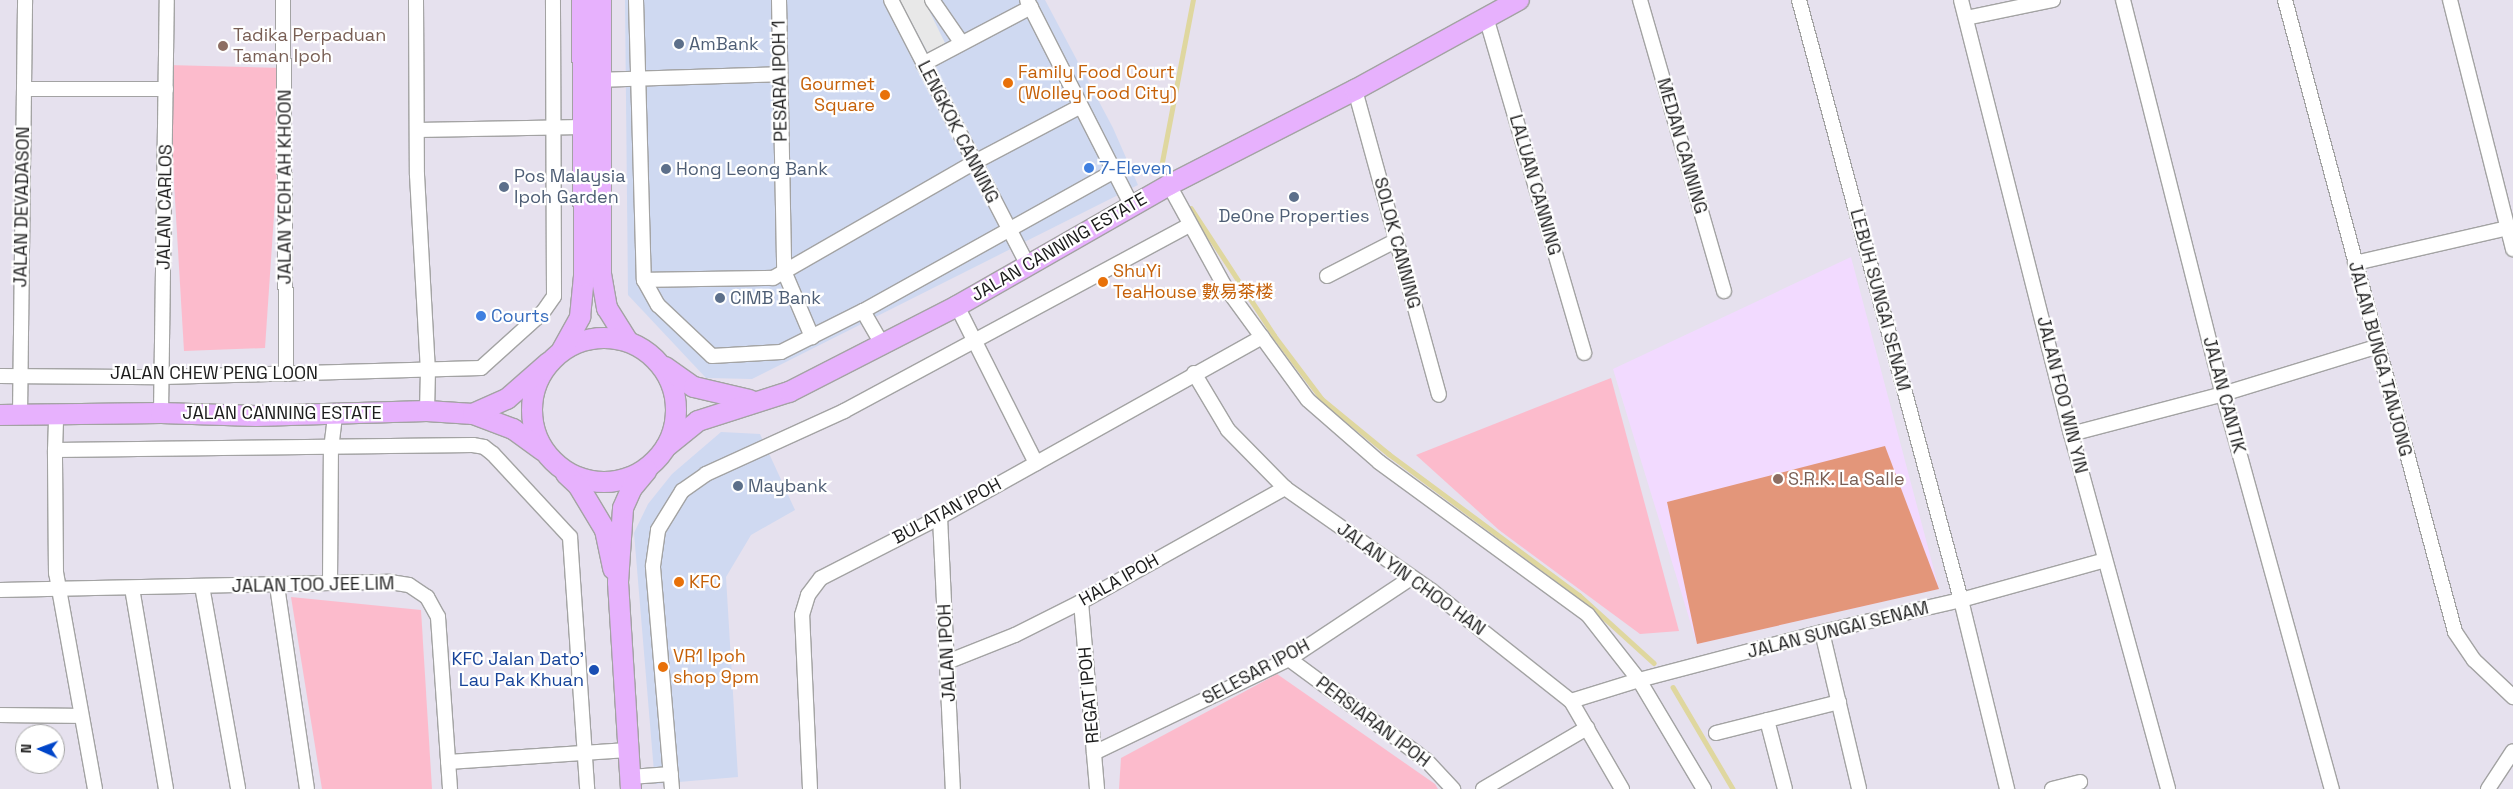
<!DOCTYPE html>
<meta charset="utf-8">
<style>
body{margin:0}
#map{position:relative;width:2513px;height:789px;overflow:hidden;background:#e6e1ee;font-family:"Space Grotesk","Noto Sans SC",sans-serif}
div>[style]{position:absolute}
.commercial>*{inset:0;background:#cfd9f1}
.education>*{inset:0;background:#f2daff}
.park>*{inset:0;background:#fcbbcc}
.pitch>*{inset:0;background:#e3967a}
.parking>*{inset:0;background:#e8e8e8}
.stream>*{height:4.5px;margin:-2.25px;padding:0 2.25px;transform-origin:2.25px;border-radius:2.25px;background:#dfd79f}
.roads{filter:drop-shadow(1px 0 #a3a3a3) drop-shadow(-1px 0 #a3a3a3) drop-shadow(0 1px #a3a3a3) drop-shadow(0 -1px #a3a3a3)}
.street>*{height:14px;margin:-7px;padding:0 7px;transform-origin:7px;border-radius:7px;background:#fff}
.secondary>*{height:20px;margin:-10px;padding:0 10px;transform-origin:10px;border-radius:10px;background:#e7b1fd}
.secondary>.ring{margin:-10px;padding:0;box-sizing:content-box;background:none;border:20px solid #e7b1fd;border-radius:50%}
.dots>*{width:14px;height:14px;translate:-50% -50%;box-sizing:border-box;border:2px solid #fff;border-radius:50%}
span{translate:-50% -50%;white-space:nowrap;text-align:center;line-height:1.15;-webkit-text-stroke:4.5px #fff;paint-order:stroke}
.education-label{font-size:18px;color:#785e54}
.left{translate:0 -50%;text-align:left}
.service-label{font-size:18px;color:#4e5e75}
.food-label{font-size:18px;color:#c56008}
.right{translate:-100% -50%;text-align:right}
.street-label{font-size:18px;color:#1c1c1c}
.shop-label{font-size:18px;color:#366cbe}
.transit-label{font-size:18px;color:#164399}
.north{position:absolute;left:15px;top:724px;width:50px;height:50px;box-sizing:border-box;background:#fff;border:1px solid #a4a4a4;border-radius:50%;rotate:272deg;font-size:14px;font-weight:700;line-height:20px;text-align:center;color:#1c1c1c}
.north::after{content:'';display:block;margin:auto;width:18px;height:22px;background:#0045c9;clip-path:polygon(50% 0,100% 100%,50% 72%,0 100%)}
</style>
<div id="map">
<div class="commercial">
<div style="clip-path:polygon(625px 0,1045px 0,1113px 128px,1138px 185px,752px 379px,706px 378px,628px 295px)"></div>
<div style="clip-path:polygon(721px 432px,760px 434px,795px 510px,751px 535px,726px 577px,738px 777px,655px 784px,634px 533px,648px 504px,672px 474px)"></div>
</div>
<div class="education">
<div style="clip-path:polygon(1851px 257px,1939px 589px,1697px 644px,1613px 369px)"></div>
</div>
<div class="park">
<div style="clip-path:polygon(167px 65px,284px 68px,265px 348px,184px 351px)"></div>
<div style="clip-path:polygon(1611px 378px,1679px 631px,1640px 634px,1499px 530px,1416px 455px)"></div>
<div style="clip-path:polygon(291px 597px,421px 610px,432px 789px,322px 789px)"></div>
<div style="clip-path:polygon(1277px 674px,1435px 784px,1438px 789px,1119px 789px,1121px 758px)"></div>
</div>
<div class="pitch">
<div style="clip-path:polygon(1885px 446px,1939px 589px,1697px 644px,1667px 502px)"></div>
</div>
<div class="parking">
<div style="clip-path:polygon(900px 0,924px 0,945px 43px,928px 53px)"></div>
</div>
<div class="stream">
<div style="left:1162px;top:162px;width:165px;rotate:-79.2deg"></div>
<div style="left:1191px;top:208px;width:152px;rotate:56.8deg"></div>
<div style="left:1274px;top:335px;width:80px;rotate:53.1deg"></div>
<div style="left:1322px;top:399px;width:87px;rotate:39.4deg"></div>
<div style="left:1389px;top:454px;width:237px;rotate:36.6deg"></div>
<div style="left:1579px;top:595px;width:101px;rotate:42.2deg"></div>
<div style="left:1673px;top:687px;width:118px;rotate:59.5deg"></div>
</div>
<div class="roads">
<div class="street">
<div style="left:283px;top:0;width:374px;rotate:89.5deg"></div>
<div style="left:416px;top:0;width:175px;rotate:89.7deg"></div>
<div style="left:417px;top:175px;width:195px;rotate:86.8deg"></div>
<div style="left:428px;top:370px;width:41px;rotate:91.4deg"></div>
<div style="left:636px;top:0;width:280px;rotate:88.4deg"></div>
<div style="left:644px;top:280px;width:29px;rotate:61deg"></div>
<div style="left:658px;top:305px;width:74px;rotate:43.4deg"></div>
<div style="left:712px;top:356px;width:69px;rotate:-3.3deg"></div>
<div style="left:781px;top:352px;width:92px;rotate:-26.6deg"></div>
<div style="left:863px;top:311px;width:288px;rotate:-29.1deg"></div>
<div style="left:779px;top:0;width:271px;rotate:88.9deg"></div>
<div style="left:784px;top:271px;width:72px;rotate:67deg"></div>
<div style="left:891px;top:0;width:297px;rotate:62.7deg"></div>
<div style="left:932px;top:0;width:51px;rotate:55.4deg"></div>
<div style="left:1027px;top:0;width:231px;rotate:63deg"></div>
<div style="left:1640px;top:0;width:303px;rotate:73.9deg"></div>
<div style="left:1799px;top:0;width:621px;rotate:74.89deg"></div>
<div style="left:1961px;top:600px;width:195px;rotate:76.3deg"></div>
<div style="left:1961px;top:0;width:448px;rotate:75.8deg"></div>
<div style="left:2071px;top:434px;width:368px;rotate:74.7deg"></div>
<div style="left:2123px;top:0;width:406px;rotate:75.8deg"></div>
<div style="left:2223px;top:394px;width:410px;rotate:74.6deg"></div>
<div style="left:2285px;top:0;width:654px;rotate:74.94deg"></div>
<div style="left:2455px;top:632px;width:34px;rotate:56deg"></div>
<div style="left:2474px;top:660px;width:54px;rotate:43.5deg"></div>
<div style="left:2450px;top:0;width:257px;rotate:75.8deg"></div>
<div style="left:1486px;top:17px;width:350px;rotate:73.7deg"></div>
<div style="left:1966px;top:18px;width:89px;rotate:-11.7deg"></div>
<div style="left:923px;top:64px;width:122px;rotate:-27.8deg"></div>
<div style="left:594px;top:80px;width:186px;rotate:-1.8deg"></div>
<div style="left:24px;top:89px;width:142px"></div>
<div style="left:1355px;top:90px;width:316px;rotate:74.6deg"></div>
<div style="left:417px;top:130px;width:165px;rotate:-1deg"></div>
<div style="left:582px;top:127px;width:9px;rotate:-77deg"></div>
<div style="left:1169px;top:185px;width:114px;rotate:61.2deg"></div>
<div style="left:1224px;top:285px;width:142px;rotate:53.9deg"></div>
<div style="left:1308px;top:400px;width:94px;rotate:41.1deg"></div>
<div style="left:1379px;top:462px;width:259px;rotate:36.2deg"></div>
<div style="left:1588px;top:615px;width:83px;rotate:51.9deg"></div>
<div style="left:1639px;top:680px;width:127px;rotate:59.2deg"></div>
<div style="left:2355px;top:263px;width:157px;rotate:-12.9deg"></div>
<div style="left:1327px;top:276px;width:76px;rotate:-27.2deg"></div>
<div style="left:644px;top:280px;width:129px;rotate:-0.9deg"></div>
<div style="left:773px;top:278px;width:231px;rotate:-29.9deg"></div>
<div style="left:973px;top:163px;width:120px;rotate:-27.8deg"></div>
<div style="left:957px;top:306px;width:176px;rotate:63.3deg"></div>
<div style="left:863px;top:311px;width:38px;rotate:60deg"></div>
<div style="left:1194px;top:373px;width:66px;rotate:59.2deg"></div>
<div style="left:1228px;top:430px;width:81px;rotate:45.5deg"></div>
<div style="left:1285px;top:488px;width:179px;rotate:35deg"></div>
<div style="left:1432px;top:591px;width:177px;rotate:38.4deg"></div>
<div style="left:1571px;top:701px;width:102px;rotate:59.9deg"></div>
<div style="left:0;top:376px;width:163px;rotate:0.4deg"></div>
<div style="left:163px;top:377px;width:318px;rotate:-1.6deg"></div>
<div style="left:481px;top:368px;width:84px;rotate:-42.1deg"></div>
<div style="left:543px;top:312px;width:19px;rotate:-55deg"></div>
<div style="left:554px;top:296px;width:296px;rotate:-90.2deg"></div>
<div style="left:161px;top:413px;width:413px;rotate:-89.2deg"></div>
<div style="left:20px;top:415px;width:415px;rotate:-89.3deg"></div>
<div style="left:2071px;top:434px;width:157px;rotate:-14.7deg"></div>
<div style="left:2223px;top:394px;width:160px;rotate:-17.1deg"></div>
<div style="left:55px;top:450px;width:36px;rotate:-88deg"></div>
<div style="left:940px;top:517px;width:272px;rotate:87.3deg"></div>
<div style="left:330px;top:583px;width:134px;rotate:-89.6deg"></div>
<div style="left:331px;top:449px;width:35px;rotate:-83deg"></div>
<div style="left:202px;top:586px;width:206px;rotate:79.9deg"></div>
<div style="left:277px;top:586px;width:205px;rotate:81.6deg"></div>
<div style="left:132px;top:588px;width:204px;rotate:80.4deg"></div>
<div style="left:0;top:590px;width:390px;rotate:-1.2deg"></div>
<div style="left:390px;top:582px;width:19px;rotate:9deg"></div>
<div style="left:409px;top:585px;width:22px;rotate:34deg"></div>
<div style="left:427px;top:597px;width:23px;rotate:61deg"></div>
<div style="left:438px;top:617px;width:172px;rotate:86deg"></div>
<div style="left:1081px;top:602px;width:188px;rotate:85.1deg"></div>
<div style="left:1822px;top:632px;width:161px;rotate:76.7deg"></div>
<div style="left:1289px;top:659px;width:170px;rotate:36.4deg"></div>
<div style="left:1426px;top:760px;width:40px;rotate:47deg"></div>
<div style="left:947px;top:662px;width:73px;rotate:-21.7deg"></div>
<div style="left:1015px;top:635px;width:74px;rotate:-26.6deg"></div>
<div style="left:1081px;top:602px;width:234px;rotate:-29.2deg"></div>
<div style="left:1571px;top:701px;width:71px;rotate:-17.2deg"></div>
<div style="left:1639px;top:680px;width:189px;rotate:-14.7deg"></div>
<div style="left:1822px;top:632px;width:143px;rotate:-13deg"></div>
<div style="left:1961px;top:600px;width:149px;rotate:-15.5deg"></div>
<div style="left:0;top:715px;width:81px;rotate:0.7deg"></div>
<div style="left:1767px;top:720px;width:71px;rotate:75.4deg"></div>
<div style="left:1716px;top:733px;width:127px;rotate:-14.1deg"></div>
<div style="left:1094px;top:753px;width:216px;rotate:-25.7deg"></div>
<div style="left:1289px;top:659px;width:146px;rotate:-33.6deg"></div>
<div style="left:448px;top:762px;width:180px;rotate:-3.8deg"></div>
<div style="left:630px;top:777px;width:41px;rotate:-4.2deg"></div>
<div style="left:95px;top:789px;width:219px;rotate:-100.2deg"></div>
<div style="left:56px;top:573px;width:123px;rotate:-90.5deg"></div>
<div style="left:55px;top:450px;width:418px;rotate:-0.7deg"></div>
<div style="left:473px;top:445px;width:11px;rotate:10deg"></div>
<div style="left:484px;top:447px;width:11px;rotate:38deg"></div>
<div style="left:493px;top:454px;width:113px;rotate:47.1deg"></div>
<div style="left:570px;top:537px;width:253px;rotate:86.1deg"></div>
<div style="left:672px;top:789px;width:224px;rotate:-94.9deg"></div>
<div style="left:653px;top:566px;width:36px;rotate:-82deg"></div>
<div style="left:658px;top:530px;width:46px;rotate:-58.4deg"></div>
<div style="left:682px;top:491px;width:29px;rotate:-35deg"></div>
<div style="left:706px;top:474px;width:152px;rotate:-24.5deg"></div>
<div style="left:844px;top:411px;width:392px;rotate:-28.3deg"></div>
<div style="left:810px;top:789px;width:174px;rotate:-92.6deg"></div>
<div style="left:802px;top:615px;width:21px;rotate:-73deg"></div>
<div style="left:808px;top:595px;width:21px;rotate:-53deg"></div>
<div style="left:821px;top:578px;width:134px;rotate:-27.1deg"></div>
<div style="left:940px;top:517px;width:369px;rotate:-29.2deg"></div>
<div style="left:1483px;top:789px;width:121px;rotate:-30.4deg"></div>
<div style="left:2052px;top:789px;width:29px;rotate:-14deg"></div>
<div style="left:2488px;top:789px;width:45px;rotate:-56.7deg"></div>
</div>
<div class="secondary">
<div style="left:601px;top:0;width:274px;rotate:90deg"></div>
<div style="left:601px;top:274px;width:35px;rotate:80deg"></div>
<div style="left:607px;top:308px;width:39px;rotate:58deg"></div>
<div class="ring" style="left:532px;top:338px;width:124px;height:124px"></div>
<div style="left:562px;top:350px;width:38px;rotate:-61deg"></div>
<div style="left:580px;top:317px;width:41px;rotate:-84.4deg"></div>
<div style="left:584px;top:276px;width:276px;rotate:-90.4deg"></div>
<div style="left:665px;top:367px;width:35px;rotate:35deg"></div>
<div style="left:694px;top:387px;width:57px;rotate:13.1deg"></div>
<div style="left:473px;top:414px;width:43px;rotate:20.6deg"></div>
<div style="left:513px;top:429px;width:37px;rotate:36deg"></div>
<div style="left:0;top:415px;width:161px;rotate:-0.7deg"></div>
<div style="left:161px;top:413px;width:95px;rotate:1.8deg"></div>
<div style="left:256px;top:416px;width:171px;rotate:-1.7deg"></div>
<div style="left:427px;top:411px;width:46px;rotate:3.7deg"></div>
<div style="left:473px;top:414px;width:37px;rotate:-24deg"></div>
<div style="left:507px;top:399px;width:55px;rotate:-41.3deg"></div>
<div style="left:666px;top:447px;width:41px;rotate:-39.1deg"></div>
<div style="left:698px;top:421px;width:96px;rotate:-17.7deg"></div>
<div style="left:789px;top:392px;width:189px;rotate:-27.1deg"></div>
<div style="left:957px;top:306px;width:244px;rotate:-29.7deg"></div>
<div style="left:1169px;top:185px;width:209px;rotate:-27.1deg"></div>
<div style="left:1355px;top:90px;width:187px;rotate:-28.8deg"></div>
<div style="left:566px;top:474px;width:16px;rotate:43deg"></div>
<div style="left:578px;top:485px;width:52px;rotate:59deg"></div>
<div style="left:605px;top:530px;width:40px;rotate:78deg"></div>
<div style="left:631px;top:789px;width:207px;rotate:-93.6deg"></div>
<div style="left:618px;top:582px;width:74px;rotate:-86.1deg"></div>
<div style="left:623px;top:508px;width:22px;rotate:-66deg"></div>
<div style="left:632px;top:488px;width:23px;rotate:-50deg"></div>
</div>
</div>
<div class="dots">
<div style="left:679px;top:44px;background:#5c6f8a"></div>
<div style="left:223px;top:46px;background:#8d6e63"></div>
<div style="left:1008px;top:83px;background:#e8710a"></div>
<div style="left:885px;top:95px;background:#e8710a"></div>
<div style="left:1089px;top:168px;background:#3f7fe0"></div>
<div style="left:666px;top:169px;background:#5c6f8a"></div>
<div style="left:504px;top:187px;background:#5c6f8a"></div>
<div style="left:1294px;top:197px;background:#5c6f8a"></div>
<div style="left:1103px;top:282px;background:#e8710a"></div>
<div style="left:720px;top:298px;background:#5c6f8a"></div>
<div style="left:481px;top:316px;background:#3f7fe0"></div>
<div style="left:1778px;top:479px;background:#8d6e63"></div>
<div style="left:738px;top:486px;background:#5c6f8a"></div>
<div style="left:679px;top:582px;background:#e8710a"></div>
<div style="left:663px;top:667px;background:#e8710a"></div>
<div style="left:594px;top:670px;background:#1a4fb4"></div>
</div>
<div class="education-label">
<span class="left" style="left:233px;top:46px">Tadika Perpaduan<br>Taman Ipoh</span>
<span class="left" style="left:1788px;top:479px">S.R.K. La Salle</span>
</div>
<div class="service-label">
<span class="left" style="left:689px;top:44px">AmBank</span>
<span class="left" style="left:676px;top:169px">Hong Leong Bank</span>
<span class="left" style="left:514px;top:187px">Pos Malaysia<br>Ipoh Garden</span>
<span style="left:1294px;top:216px">DeOne Properties</span>
<span class="left" style="left:730px;top:298px">CIMB Bank</span>
<span class="left" style="left:748px;top:486px">Maybank</span>
</div>
<div class="food-label">
<span class="left" style="left:1018px;top:83px">Family Food Court<br>(Wolley Food City)</span>
<span class="right" style="left:875px;top:95px">Gourmet<br>Square</span>
<span class="left" style="left:1113px;top:282px">ShuYi<br>TeaHouse 數易茶楼</span>
<span class="left" style="left:689px;top:582px">KFC</span>
<span class="left" style="left:673px;top:667px">VR1 Ipoh<br>shop 9pm</span>
</div>
<div class="street-label">
<span style="left:780px;top:81px;rotate:-91deg">PESARA IPOH 1</span>
<span style="left:958px;top:132px;rotate:63deg">LENGKOK CANNING</span>
<span style="left:1682px;top:146px;rotate:74deg">MEDAN CANNING</span>
<span style="left:1535px;top:185px;rotate:74deg">LALUAN CANNING</span>
<span style="left:285px;top:187px;rotate:-90deg">JALAN YEOH AH KHOON</span>
<span style="left:22px;top:207px;rotate:-89deg">JALAN DEVADASON</span>
<span style="left:165px;top:207px;rotate:-89deg">JALAN CARLOS</span>
<span style="left:1397px;top:243px;rotate:75deg">SOLOK CANNING</span>
<span style="left:1059px;top:247px;rotate:-30deg">JALAN CANNING ESTATE</span>
<span style="left:1880px;top:300px;rotate:75deg">LEBUH SUNGAI SENAM</span>
<span style="left:2380px;top:359px;rotate:75deg">JALAN BUNGA TANJONG</span>
<span style="left:214px;top:373px">JALAN CHEW PENG LOON</span>
<span style="left:2062px;top:395px;rotate:76deg">JALAN FOO WIN YIN</span>
<span style="left:2224px;top:395px;rotate:75deg">JALAN CANTIK</span>
<span style="left:282px;top:413px">JALAN CANNING ESTATE</span>
<span style="left:947px;top:511px;rotate:-28deg">BULATAN IPOH</span>
<span style="left:1411px;top:579px;rotate:36deg">JALAN YIN CHOO HAN</span>
<span style="left:1119px;top:580px;rotate:-29deg">HALA IPOH</span>
<span style="left:313px;top:585px;rotate:-1deg">JALAN TOO JEE LIM</span>
<span style="left:1838px;top:630px;rotate:-14deg">JALAN SUNGAI SENAM</span>
<span style="left:947px;top:653px;rotate:-93deg">JALAN IPOH</span>
<span style="left:1256px;top:672px;rotate:-28deg">SELESAR IPOH</span>
<span style="left:1089px;top:695px;rotate:-95deg">REGAT IPOH</span>
<span style="left:1373px;top:722px;rotate:37deg">PERSIARAN IPOH</span>
</div>
<div class="shop-label">
<span class="left" style="left:1099px;top:168px">7-Eleven</span>
<span class="left" style="left:491px;top:316px">Courts</span>
</div>
<div class="transit-label">
<span class="right" style="left:584px;top:670px">KFC Jalan Dato'<br>Lau Pak Khuan</span>
</div>
<div class="north">N</div>
</div>
